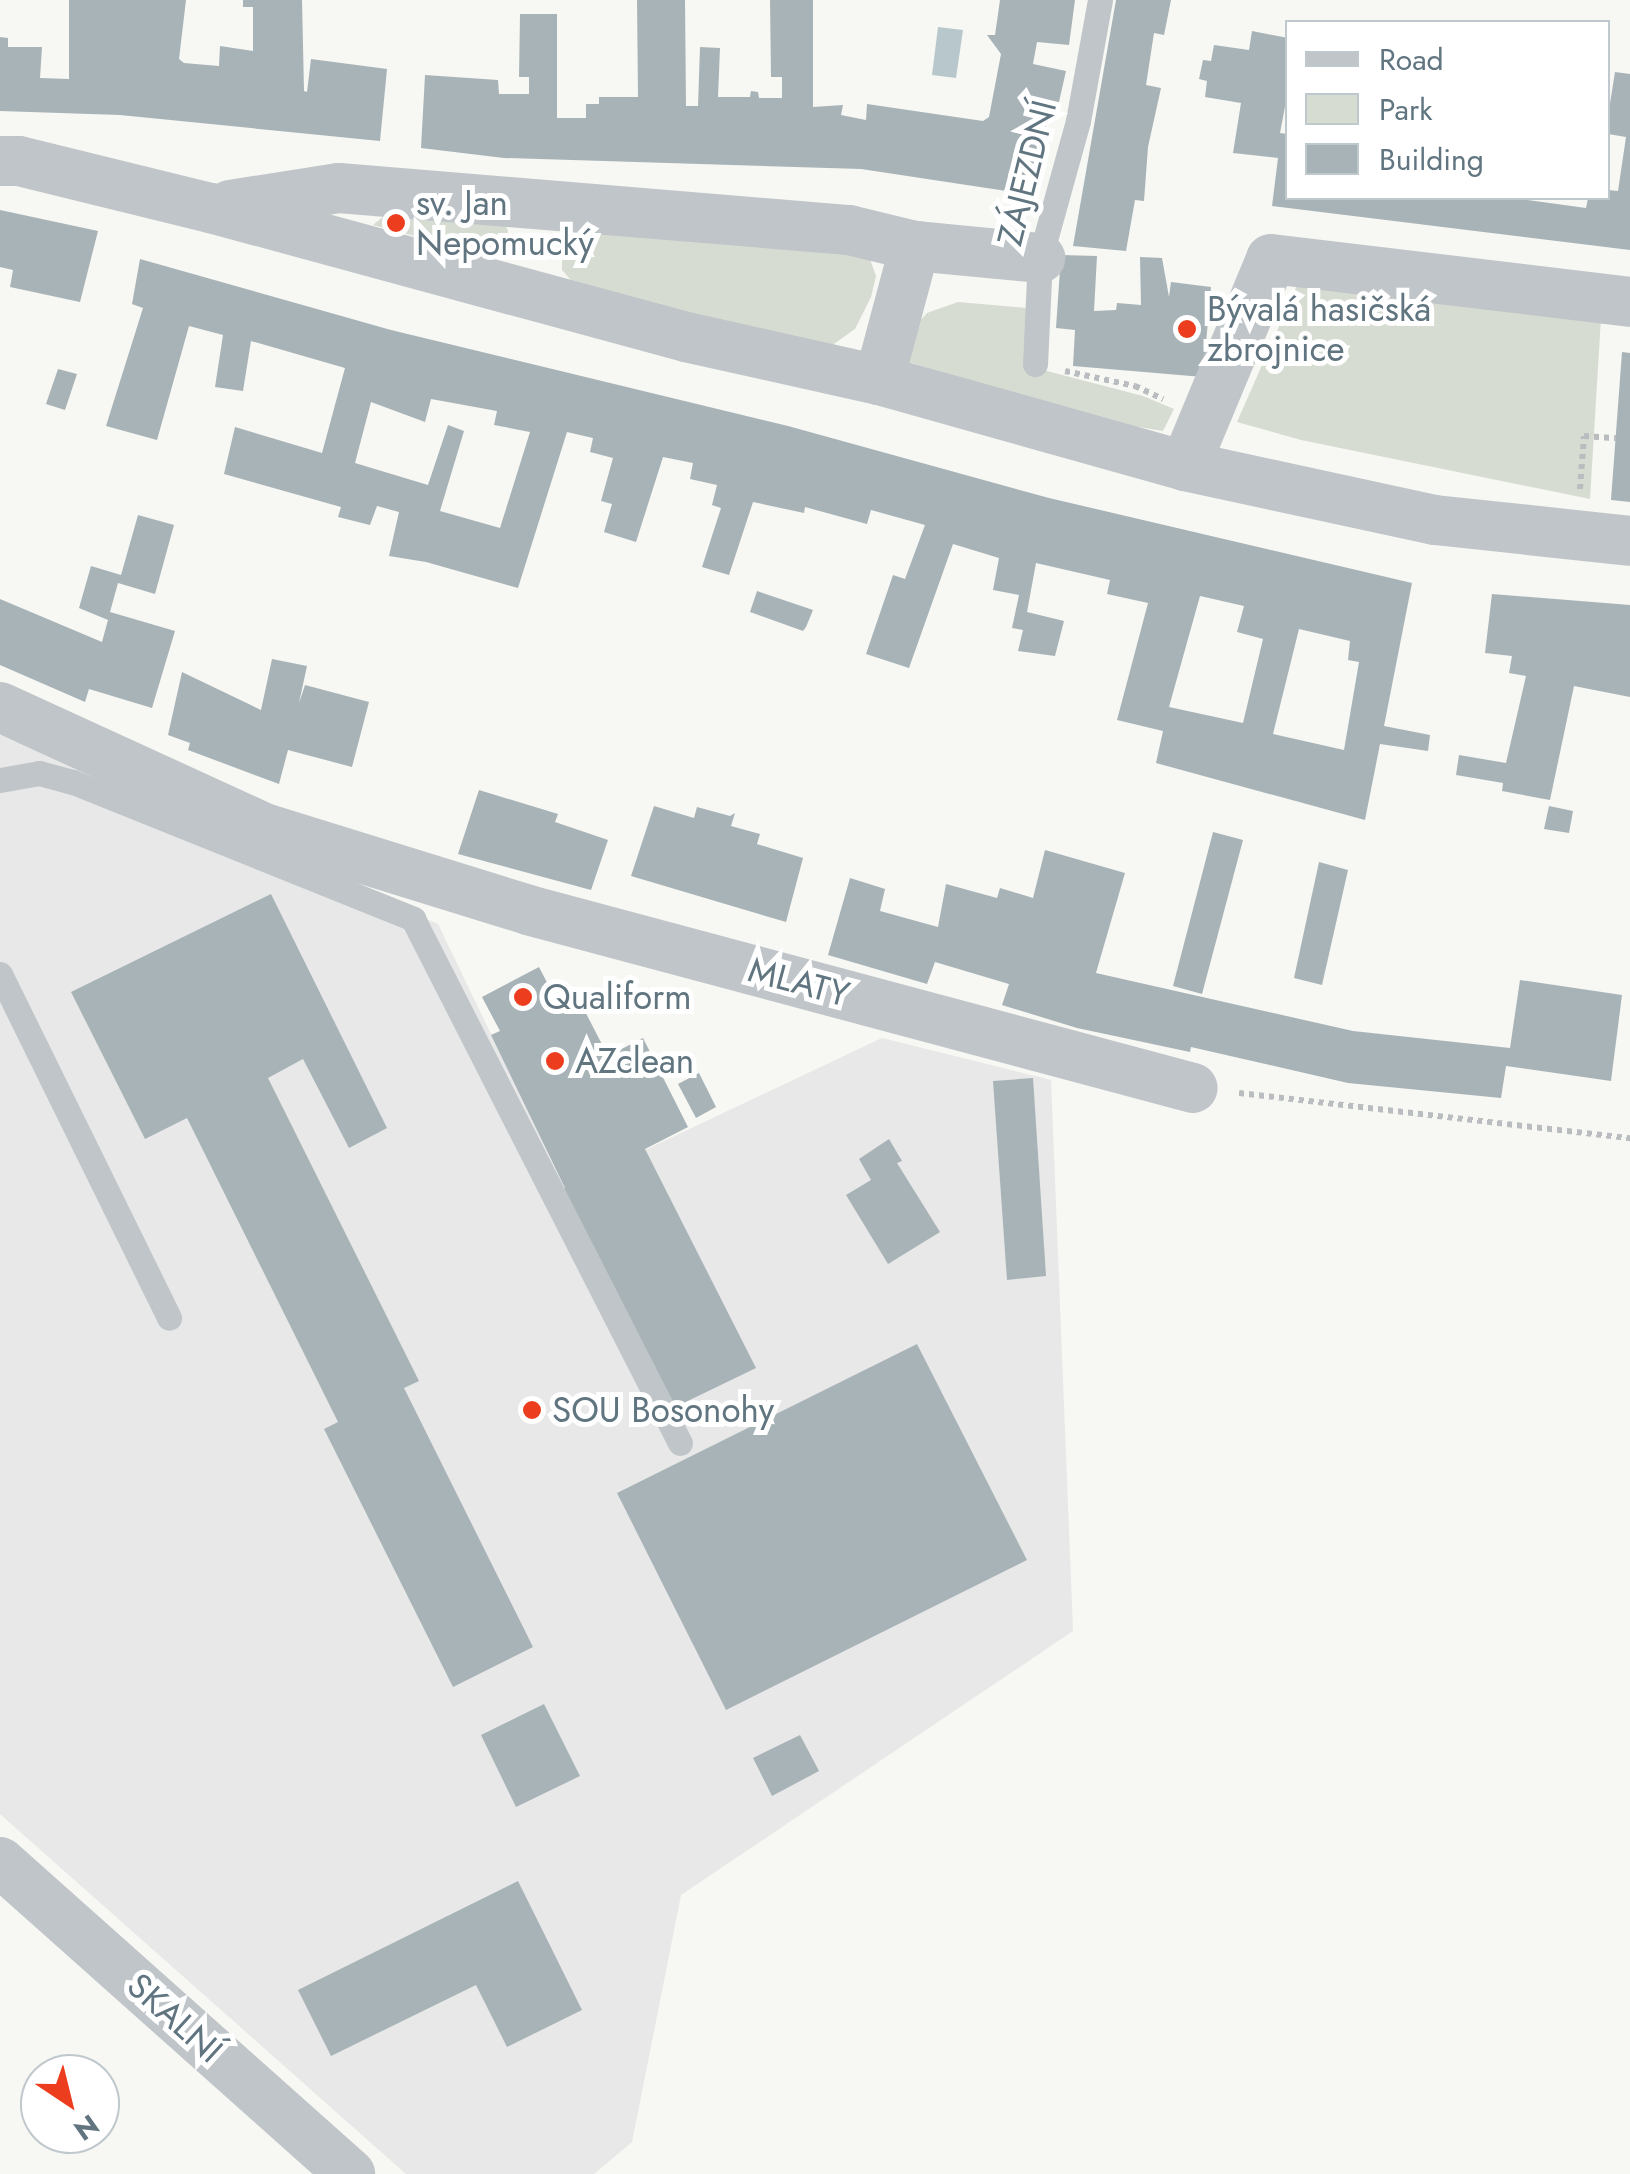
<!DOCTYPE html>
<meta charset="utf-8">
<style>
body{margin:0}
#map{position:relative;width:1630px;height:2174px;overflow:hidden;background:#f7f7f3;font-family:Jost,sans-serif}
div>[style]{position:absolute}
.built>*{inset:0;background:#e7e8e7}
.green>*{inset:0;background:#d7dcd2}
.water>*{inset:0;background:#b8c7cb}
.building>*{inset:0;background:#a8b3b7}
.path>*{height:6px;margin-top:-3px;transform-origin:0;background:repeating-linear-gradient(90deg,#b9bdbf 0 5px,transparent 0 10px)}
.service>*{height:25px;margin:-12.5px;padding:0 12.5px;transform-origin:12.5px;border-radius:12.5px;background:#bfc5c8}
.minor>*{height:50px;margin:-25px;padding:0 25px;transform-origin:25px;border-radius:25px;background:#bfc5c8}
.dots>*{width:28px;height:28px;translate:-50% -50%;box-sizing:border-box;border:5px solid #fff;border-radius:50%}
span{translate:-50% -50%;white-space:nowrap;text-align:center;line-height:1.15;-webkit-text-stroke:10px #fff;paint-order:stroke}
.street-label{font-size:35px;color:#607580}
.poi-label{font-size:35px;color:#607580}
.left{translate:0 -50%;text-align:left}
.legend{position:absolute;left:1285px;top:20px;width:325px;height:180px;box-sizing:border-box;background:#fff;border:2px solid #bfc8cc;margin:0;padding:12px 18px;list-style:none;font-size:30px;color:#607580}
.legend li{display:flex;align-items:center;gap:20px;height:50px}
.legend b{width:50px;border:2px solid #bfc8cc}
.north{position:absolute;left:20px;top:2054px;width:100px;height:100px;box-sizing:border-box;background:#fff;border:2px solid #bfc8cc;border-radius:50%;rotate:145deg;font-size:28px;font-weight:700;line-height:40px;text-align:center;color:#607580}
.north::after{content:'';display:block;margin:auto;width:35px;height:45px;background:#ec3d1e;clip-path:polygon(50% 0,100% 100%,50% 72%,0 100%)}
</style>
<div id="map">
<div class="built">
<div style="clip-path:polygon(0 735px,438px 924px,565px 1188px,882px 1038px,1051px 1080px,1073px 1631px,681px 1895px,632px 2142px,594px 2174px,406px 2174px,0 1814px)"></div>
</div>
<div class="green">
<div style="clip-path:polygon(385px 215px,503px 220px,508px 231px,505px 245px,490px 256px,373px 225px)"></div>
<div style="clip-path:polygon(589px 228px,829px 241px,870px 259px,876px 276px,871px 297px,855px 329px,824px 351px,577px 287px,562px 270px,562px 255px,571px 238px)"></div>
<div style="clip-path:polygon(1298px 283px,1601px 318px,1590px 499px,1301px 440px,1237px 422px)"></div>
<div style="clip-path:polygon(958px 302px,1027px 308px,1024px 365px,1143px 396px,1174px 409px,1163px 431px,1108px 422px,902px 360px,905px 337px,927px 313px)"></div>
</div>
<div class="water">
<div style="clip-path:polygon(938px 27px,963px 30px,956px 78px,932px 75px)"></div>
</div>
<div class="building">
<div style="clip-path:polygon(69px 0,186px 0,179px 59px,184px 63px,219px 66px,220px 46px,253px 51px,253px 7px,243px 7px,243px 0,302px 0,304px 91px,307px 92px,311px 59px,387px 69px,380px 141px,120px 115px,0 111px,0 37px,8px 38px,8px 47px,42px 47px,40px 78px,69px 79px)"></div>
<div style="clip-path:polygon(637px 0,685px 0,686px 106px,698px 106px,700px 47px,720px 48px,718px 97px,750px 97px,751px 91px,758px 92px,759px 98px,782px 98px,782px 77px,771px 77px,770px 0,813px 0,813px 107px,843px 105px,841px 115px,866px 120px,867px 104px,983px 121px,989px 117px,1001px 54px,987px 35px,995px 35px,1000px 0,1075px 0,1069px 45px,1037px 42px,1033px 64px,1066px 71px,1056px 115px,1043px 112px,1040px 119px,1047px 121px,1032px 195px,861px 169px,504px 158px,421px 148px,425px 75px,498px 80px,499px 94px,529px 94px,529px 77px,519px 77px,520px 14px,557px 14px,557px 118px,586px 118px,586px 104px,599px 104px,599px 97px,638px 97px)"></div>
<div style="clip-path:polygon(1116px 0,1171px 0,1164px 35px,1154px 33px,1146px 85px,1161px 88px,1148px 147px,1144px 201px,1135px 200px,1126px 251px,1073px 246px)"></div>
<div style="clip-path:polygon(1252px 31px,1288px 38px,1288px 91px,1280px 133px,1288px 134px,1288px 198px,1513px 198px,1586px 208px,1588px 198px,1608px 198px,1608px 190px,1618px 191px,1626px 137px,1608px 134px,1608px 116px,1615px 72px,1630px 74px,1630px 250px,1272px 206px,1278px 158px,1233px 153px,1241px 103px,1205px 97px,1207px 81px,1199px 79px,1203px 60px,1211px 61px,1214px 45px,1249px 50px)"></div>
<div style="clip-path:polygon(0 210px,98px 231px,80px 302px,10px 287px,13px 270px,0 267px)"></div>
<div style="clip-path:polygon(1061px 255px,1097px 256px,1094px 311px,1116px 310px,1117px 303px,1141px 305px,1140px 257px,1162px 258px,1169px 297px,1171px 282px,1211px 287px,1203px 377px,1073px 366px,1075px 330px,1056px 328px)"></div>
<div style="clip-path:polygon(evenodd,140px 259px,391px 330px,788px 426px,1049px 498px,1412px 583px,1384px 726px,1430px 735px,1428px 751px,1380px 744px,1365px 820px,1156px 763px,1163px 731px,1117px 720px,1148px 603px,1107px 594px,1110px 580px,1036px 563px,1027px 612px,1064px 621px,1055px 656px,1018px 651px,1023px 630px,1012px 628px,1019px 595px,993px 590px,999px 558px,953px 544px,909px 668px,866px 654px,893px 575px,905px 579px,925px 525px,871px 510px,867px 524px,805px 507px,804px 513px,753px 502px,729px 575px,702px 567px,721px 508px,712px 505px,717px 485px,690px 479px,693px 463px,663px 457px,636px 542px,604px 532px,612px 504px,601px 501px,613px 458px,590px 452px,593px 438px,567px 432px,518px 588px,426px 562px,389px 556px,399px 512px,377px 506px,370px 525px,338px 517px,341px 507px,224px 474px,235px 427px,322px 453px,345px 368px,251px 341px,243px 391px,215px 387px,223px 335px,189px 326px,157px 440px,106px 426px,143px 308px,132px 304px,140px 259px,431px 399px,497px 411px,494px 425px,530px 432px,500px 528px,440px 511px,464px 431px,448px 425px,428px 485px,355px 463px,371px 402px,425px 422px,431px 399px,140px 259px,1200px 596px,1244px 606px,1237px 632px,1263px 639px,1243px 723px,1169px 707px,1200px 596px,140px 259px,1299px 629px,1350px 641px,1348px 660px,1359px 662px,1344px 750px,1273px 734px,1299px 629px)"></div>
<div style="clip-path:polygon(1622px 352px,1630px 353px,1630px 502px,1611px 500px)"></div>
<div style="clip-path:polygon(58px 369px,77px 374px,65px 410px,46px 404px)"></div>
<div style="clip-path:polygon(138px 515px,174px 525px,155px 594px,118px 583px,110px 612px,175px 631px,152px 708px,89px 689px,85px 702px,0 665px,0 599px,102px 642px,108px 620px,79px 608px,91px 566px,121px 575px)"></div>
<div style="clip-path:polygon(757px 591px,813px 610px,806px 627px,803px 631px,750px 612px)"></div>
<div style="clip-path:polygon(1492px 594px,1630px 605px,1630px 697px,1574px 686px,1550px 800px,1502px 791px,1503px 783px,1456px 775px,1459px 755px,1506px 763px,1526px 676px,1509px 673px,1512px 656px,1485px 653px)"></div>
<div style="clip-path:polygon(272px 659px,307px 666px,299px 703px,305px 685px,369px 702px,352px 767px,288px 750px,279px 784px,188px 750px,190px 743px,168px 735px,182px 672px,261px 710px)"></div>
<div style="clip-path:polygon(479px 790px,558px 814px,555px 822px,608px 840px,591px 890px,458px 854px)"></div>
<div style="clip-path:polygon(654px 806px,694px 818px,697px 807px,730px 816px,735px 813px,731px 826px,760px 834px,757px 844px,803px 858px,786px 922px,631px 876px)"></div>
<div style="clip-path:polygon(1549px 806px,1573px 811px,1569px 833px,1544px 829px)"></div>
<div style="clip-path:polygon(1213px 832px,1243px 840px,1202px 994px,1173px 986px)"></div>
<div style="clip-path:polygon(1045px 850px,1125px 873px,1096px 973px,1353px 1031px,1510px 1048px,1520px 980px,1622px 995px,1611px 1081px,1506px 1066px,1501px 1098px,1348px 1083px,1191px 1047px,1190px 1052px,1077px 1028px,1002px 1005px,1009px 984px,935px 962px,927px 984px,828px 955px,850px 878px,885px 889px,880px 911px,938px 927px,946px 884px,997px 898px,1000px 888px,1033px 898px)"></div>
<div style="clip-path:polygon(1319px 862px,1348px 870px,1322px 985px,1294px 978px)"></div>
<div style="clip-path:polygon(271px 894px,387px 1128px,349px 1148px,303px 1059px,268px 1078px,419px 1381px,404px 1388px,533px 1647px,453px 1687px,324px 1429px,338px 1422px,187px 1118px,145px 1139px,71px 992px)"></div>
<div style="clip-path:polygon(539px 967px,557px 1002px,575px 992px,608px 1056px,643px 1038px,688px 1127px,645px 1149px,756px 1368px,667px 1411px,556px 1193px,565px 1188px,491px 1035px,500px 1031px,482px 997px)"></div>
<div style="clip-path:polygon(699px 1073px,716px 1107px,696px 1118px,678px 1084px)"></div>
<div style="clip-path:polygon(1033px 1078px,1046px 1276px,1007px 1280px,993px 1081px)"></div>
<div style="clip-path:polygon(889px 1139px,902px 1161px,897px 1163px,940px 1232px,888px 1264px,846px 1195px,871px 1180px,859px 1159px)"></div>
<div style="clip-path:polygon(917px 1344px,1027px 1560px,726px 1710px,617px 1493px)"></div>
<div style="clip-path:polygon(544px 1704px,580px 1776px,516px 1807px,481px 1735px)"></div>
<div style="clip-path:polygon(800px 1735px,819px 1771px,772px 1796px,753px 1758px)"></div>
<div style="clip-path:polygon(518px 1881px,582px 2010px,507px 2047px,476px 1985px,331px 2056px,298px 1990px)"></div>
</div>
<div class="path">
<div style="left:1065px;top:371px;width:72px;rotate:12.1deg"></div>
<div style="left:1135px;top:386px;width:31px;rotate:25deg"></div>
<div style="left:1580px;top:489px;width:53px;rotate:-85.7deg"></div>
<div style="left:1584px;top:436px;width:32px;rotate:4deg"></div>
<div style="left:1239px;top:1093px;width:394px;rotate:6.6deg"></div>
</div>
<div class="service">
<div style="left:1035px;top:364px;width:106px;rotate:-87.3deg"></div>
<div style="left:1040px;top:258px;width:142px;rotate:-74.5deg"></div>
<div style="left:1078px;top:121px;width:123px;rotate:-79.7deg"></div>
<div style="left:0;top:780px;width:40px;rotate:-10deg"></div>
<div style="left:39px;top:773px;width:35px;rotate:15deg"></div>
<div style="left:73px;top:782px;width:367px;rotate:21.9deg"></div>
<div style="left:413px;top:919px;width:588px;rotate:63deg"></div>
<div style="left:0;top:974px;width:383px;rotate:63.8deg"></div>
</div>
<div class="minor">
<div style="left:0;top:161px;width:19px"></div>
<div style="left:19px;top:161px;width:198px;rotate:13.8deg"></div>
<div style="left:211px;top:208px;width:492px;rotate:15.2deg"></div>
<div style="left:686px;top:337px;width:198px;rotate:12.6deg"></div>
<div style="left:879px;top:380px;width:318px;rotate:15.7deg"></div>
<div style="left:1185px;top:466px;width:256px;rotate:12.2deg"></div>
<div style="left:1435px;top:520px;width:196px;rotate:6.1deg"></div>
<div style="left:230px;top:205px;width:110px;rotate:-8.9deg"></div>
<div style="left:339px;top:188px;width:512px;rotate:4.71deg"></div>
<div style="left:849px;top:230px;width:68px;rotate:13.6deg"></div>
<div style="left:915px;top:246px;width:126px;rotate:5.5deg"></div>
<div style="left:879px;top:380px;width:139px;rotate:-75deg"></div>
<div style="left:1185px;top:466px;width:224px;rotate:-67.4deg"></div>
<div style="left:1271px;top:259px;width:362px;rotate:6.8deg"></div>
<div style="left:0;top:707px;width:294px;rotate:24.6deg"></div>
<div style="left:267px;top:829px;width:273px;rotate:17.2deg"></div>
<div style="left:528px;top:910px;width:688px;rotate:14.99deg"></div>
<div style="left:0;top:1862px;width:469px;rotate:41.7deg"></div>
</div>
<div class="dots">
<div style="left:396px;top:223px;background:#ec3d1e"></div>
<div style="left:1187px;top:329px;background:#ec3d1e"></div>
<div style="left:523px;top:997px;background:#ec3d1e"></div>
<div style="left:555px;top:1061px;background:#ec3d1e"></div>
<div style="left:532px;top:1410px;background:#ec3d1e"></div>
</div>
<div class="street-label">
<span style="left:1027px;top:173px;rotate:-76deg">ZÁJEZDNÍ</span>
<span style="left:799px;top:982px;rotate:15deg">MLATY</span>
<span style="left:175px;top:2018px;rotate:42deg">SKALNÍ</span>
</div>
<div class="poi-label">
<span class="left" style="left:416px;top:223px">sv. Jan<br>Nepomucký</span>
<span class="left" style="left:1207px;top:329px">Bývalá hasičská<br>zbrojnice</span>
<span class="left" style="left:543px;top:997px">Qualiform</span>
<span class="left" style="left:575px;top:1061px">AZclean</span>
<span class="left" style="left:552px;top:1410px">SOU Bosonohy</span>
</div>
<ul class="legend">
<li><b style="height:12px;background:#bfc5c8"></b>Road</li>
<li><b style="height:28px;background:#d7dcd2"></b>Park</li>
<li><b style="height:28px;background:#a8b3b7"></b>Building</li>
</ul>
<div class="north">N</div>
</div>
